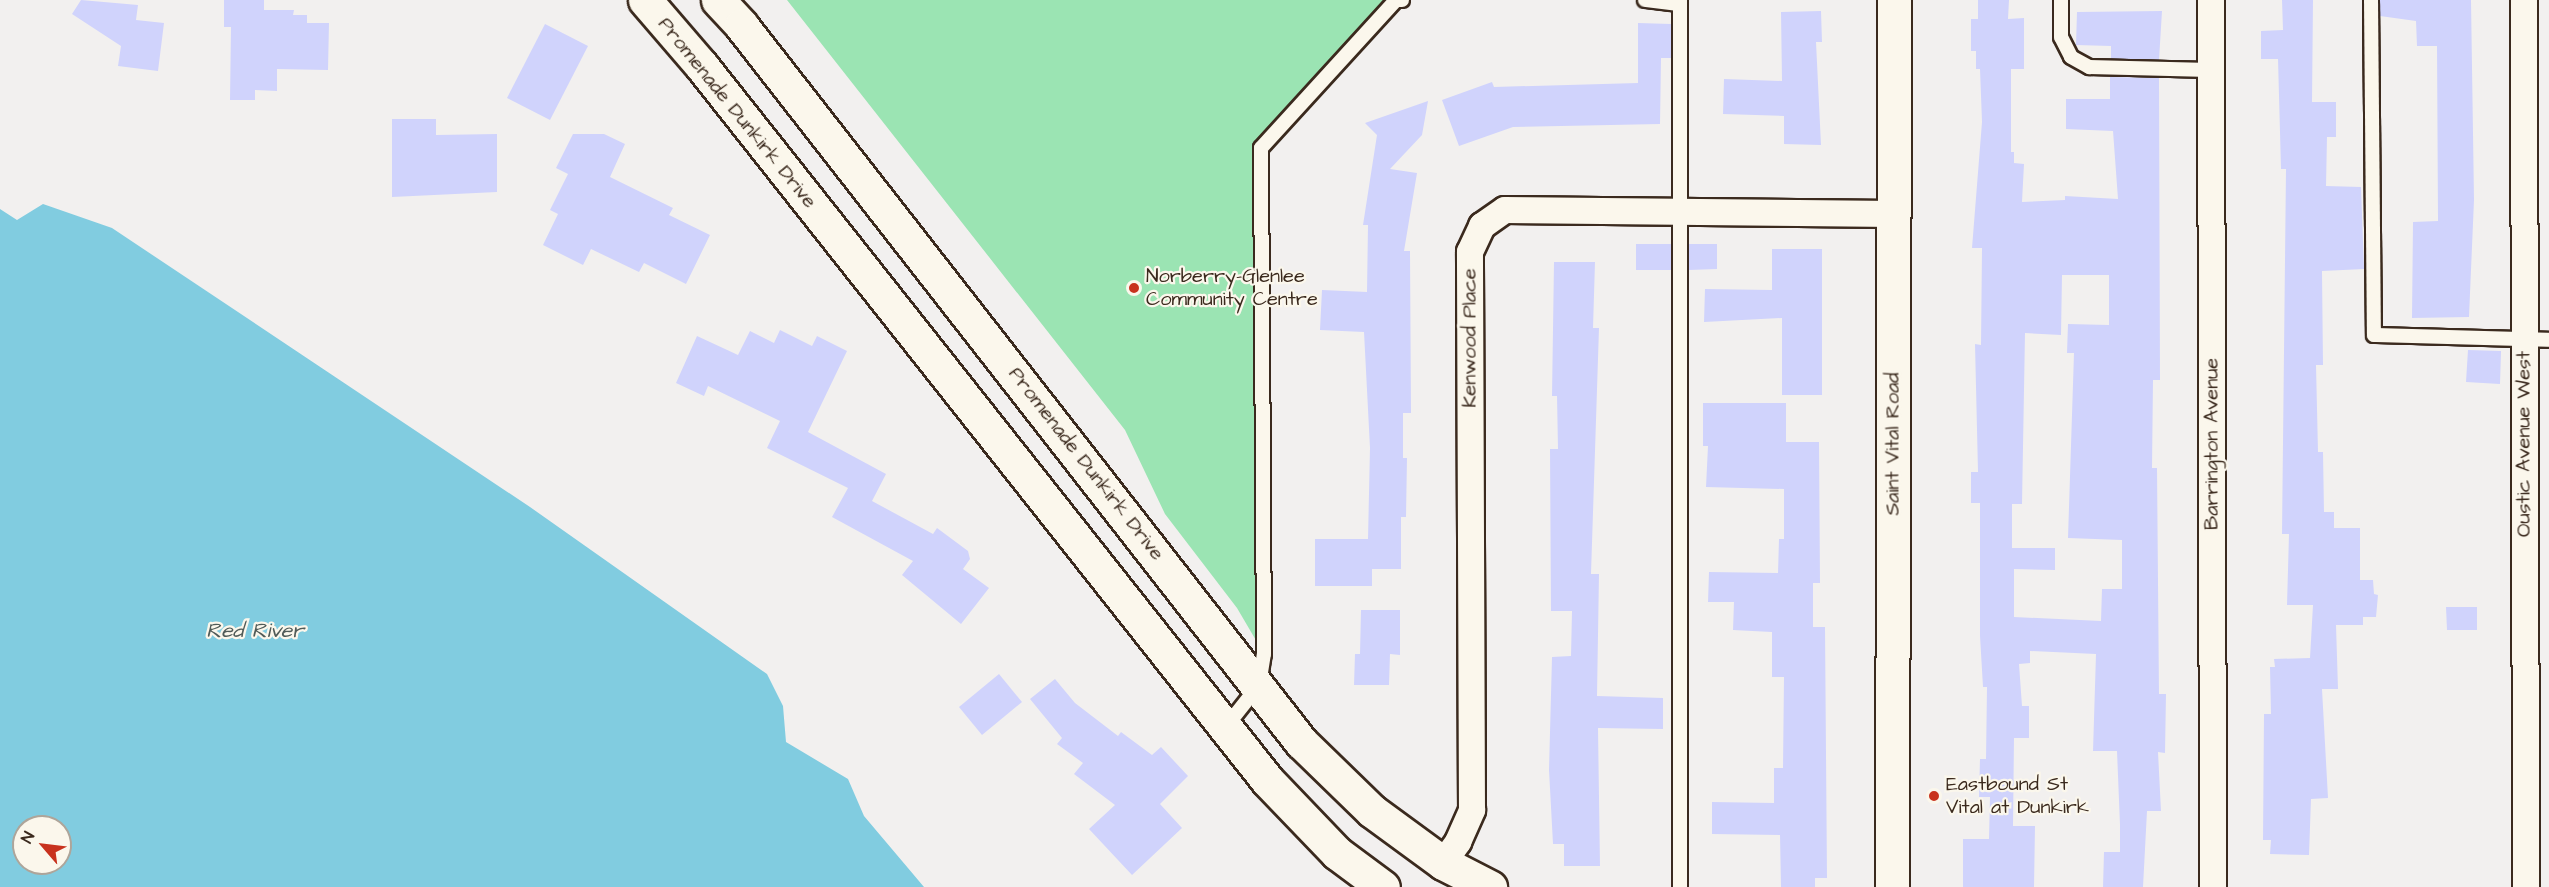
<!DOCTYPE html>
<style>
body{margin:0}
#map{position:relative;width:2549px;height:887px;overflow:hidden;background:#f2f0ef;font-family:"Architects Daughter",sans-serif}
div>[style]{position:absolute}
.green>*{inset:0;background:#9be4b3}
.water>*{inset:0;background:#81cce0}
.building>*{inset:0;background:#d0d3fc}
.roads{filter:drop-shadow(2px 0 #3b2a1e) drop-shadow(-2px 0 #3b2a1e) drop-shadow(0 2px #3b2a1e) drop-shadow(0 -2px #3b2a1e)}
.lane>*{height:14px;margin:-7px;padding:0 7px;transform-origin:7px;border-radius:7px;background:#fbf7ec}
.street>*{height:26px;margin:-13px;padding:0 13px;transform-origin:13px;border-radius:13px;background:#fbf7ec}
.secondary>*{height:33px;margin:-16.5px;padding:0 16.5px;transform-origin:16.5px;border-radius:16.5px;background:#fbf7ec}
.dots>*{width:16px;height:16px;translate:-50% -50%;box-sizing:border-box;border:3px solid #fbf7ec;border-radius:50%}
span{translate:-50% -50%;white-space:nowrap;text-align:center;line-height:1.15;-webkit-text-stroke:4.5px #fbf7ec;paint-order:stroke}
.street-label{font-size:20px;color:#3b2a1e}
.poi-label{font-size:20px;color:#3b2a1e}
.left{translate:0 -50%;text-align:left}
.water-label{font-size:21px;color:#505b58;font-style:italic}
.north{position:absolute;left:12px;top:815px;width:60px;height:60px;box-sizing:border-box;background:#fbf7ec;border:2px solid #aea59a;border-radius:50%;rotate:298deg;font-size:16px;font-weight:700;line-height:24px;text-align:center;color:#3b2a1e}
.north::after{content:'';display:block;margin:auto;width:21px;height:27px;background:#c8321e;clip-path:polygon(50% 0,100% 100%,50% 72%,0 100%)}
</style>
<div id="map">
<div class="green">
<div style="clip-path:polygon(787px 0,1388px 0,1254px 146px,1264px 654px,1237px 608px,1165px 514px,1125px 430px)"></div>
</div>
<div class="water">
<div style="clip-path:polygon(evenodd,43px 204px,112px 228px,530px 507px,767px 674px,783px 706px,786px 742px,848px 779px,864px 816px,924px 887px,0 887px,0 209px,17px 220px,43px 204px,24px 827px,60px 827px,60px 863px,24px 863px,24px 827px)"></div>
</div>
<div class="building">
<div style="clip-path:polygon(81px 0,138px 5px,136px 20px,164px 23px,158px 71px,118px 66px,121px 46px,72px 14px)"></div>
<div style="clip-path:polygon(224px 0,264px 0,264px 10px,294px 10px,293px 15px,307px 15px,307px 23px,329px 23px,328px 70px,277px 69px,277px 91px,255px 90px,255px 100px,230px 100px,231px 27px,224px 27px)"></div>
<div style="clip-path:polygon(evenodd,1978px 0,2009px 0,2008px 19px,2024px 18px,2024px 69px,2011px 69px,2011px 152px,2014px 152px,2014px 163px,2024px 164px,2022px 202px,2065px 200px,2065px 196px,2118px 199px,2113px 131px,2066px 129px,2066px 99px,2110px 99px,2110px 77px,2159px 78px,2160px 380px,2153px 380px,2152px 468px,2157px 468px,2159px 694px,2166px 694px,2165px 753px,2158px 752px,2161px 811px,2147px 811px,2143px 887px,2103px 887px,2104px 852px,2120px 852px,2120px 825px,2117px 751px,2093px 751px,2096px 654px,2030px 651px,2030px 663px,2019px 664px,2022px 706px,2029px 706px,2029px 738px,2014px 738px,2013px 826px,2035px 826px,2034px 887px,1963px 887px,1963px 839px,1989px 839px,1990px 797px,1979px 797px,1980px 759px,1986px 759px,1987px 687px,1983px 687px,1980px 636px,1980px 503px,1971px 503px,1971px 472px,1978px 472px,1975px 344px,1981px 345px,1982px 248px,1972px 248px,1982px 122px,1980px 69px,1976px 69px,1976px 51px,1971px 51px,1971px 19px,1978px 19px,1978px 0,2062px 275px,2109px 275px,2109px 325px,2068px 324px,2067px 353px,2074px 353px,2068px 538px,2122px 540px,2122px 589px,2102px 589px,2101px 621px,2014px 617px,2014px 569px,2055px 570px,2055px 548px,2012px 548px,2012px 504px,2022px 504px,2025px 333px,2061px 335px,2062px 275px)"></div>
<div style="clip-path:polygon(2282px 0,2313px 0,2312px 102px,2336px 102px,2336px 137px,2327px 137px,2326px 186px,2361px 187px,2364px 269px,2322px 271px,2323px 365px,2316px 365px,2318px 452px,2323px 452px,2324px 512px,2334px 512px,2334px 528px,2360px 528px,2360px 580px,2373px 580px,2374px 594px,2378px 595px,2376px 617px,2363px 617px,2363px 625px,2336px 625px,2338px 689px,2322px 689px,2328px 798px,2311px 799px,2309px 855px,2270px 854px,2271px 840px,2263px 840px,2264px 714px,2271px 714px,2270px 667px,2275px 667px,2274px 659px,2310px 658px,2313px 605px,2287px 605px,2289px 534px,2282px 534px,2286px 169px,2281px 169px,2278px 59px,2261px 59px,2261px 31px,2283px 30px)"></div>
<div style="clip-path:polygon(2380px 0,2471px 0,2474px 200px,2469px 317px,2412px 318px,2413px 222px,2438px 221px,2437px 46px,2417px 46px,2416px 21px,2380px 16px)"></div>
<div style="clip-path:polygon(1821px 11px,1822px 42px,1816px 42px,1821px 145px,1784px 144px,1784px 116px,1723px 114px,1724px 79px,1782px 81px,1781px 12px)"></div>
<div style="clip-path:polygon(2162px 11px,2159px 60px,2111px 59px,2111px 46px,2076px 45px,2077px 12px)"></div>
<div style="clip-path:polygon(1638px 23px,1671px 24px,1671px 58px,1661px 58px,1660px 124px,1513px 127px,1459px 146px,1442px 100px,1492px 82px,1494px 87px,1638px 83px)"></div>
<div style="clip-path:polygon(545px 24px,588px 46px,550px 120px,507px 98px)"></div>
<div style="clip-path:polygon(1428px 101px,1422px 135px,1390px 169px,1417px 173px,1404px 251px,1410px 251px,1411px 413px,1403px 413px,1403px 458px,1407px 458px,1406px 517px,1401px 517px,1401px 569px,1372px 569px,1372px 586px,1315px 586px,1315px 539px,1368px 539px,1370px 448px,1364px 332px,1320px 330px,1322px 290px,1367px 292px,1368px 225px,1363px 225px,1377px 135px,1365px 123px)"></div>
<div style="clip-path:polygon(392px 119px,436px 119px,436px 135px,497px 134px,497px 192px,392px 197px)"></div>
<div style="clip-path:polygon(573px 134px,604px 134px,625px 144px,610px 177px,673px 208px,669px 215px,710px 235px,686px 284px,644px 263px,639px 272px,591px 249px,583px 265px,543px 245px,558px 214px,550px 210px,568px 174px,556px 168px)"></div>
<div style="clip-path:polygon(1636px 244px,1671px 244px,1671px 270px,1636px 270px)"></div>
<div style="clip-path:polygon(1689px 244px,1717px 244px,1717px 269px,1689px 270px)"></div>
<div style="clip-path:polygon(1772px 249px,1822px 249px,1822px 395px,1782px 395px,1782px 318px,1704px 322px,1705px 289px,1772px 290px)"></div>
<div style="clip-path:polygon(1554px 262px,1595px 262px,1593px 328px,1599px 328px,1591px 574px,1599px 574px,1597px 696px,1663px 698px,1663px 729px,1598px 728px,1600px 866px,1564px 866px,1564px 844px,1553px 844px,1549px 770px,1552px 657px,1571px 656px,1572px 611px,1551px 611px,1550px 449px,1558px 449px,1557px 396px,1552px 396px)"></div>
<div style="clip-path:polygon(780px 330px,812px 346px,817px 336px,847px 351px,808px 432px,886px 474px,872px 501px,933px 534px,937px 528px,968px 551px,970px 559px,963px 569px,989px 588px,961px 624px,902px 575px,913px 561px,832px 517px,848px 488px,767px 448px,780px 421px,708px 386px,704px 396px,676px 383px,697px 336px,738px 355px,750px 331px,774px 343px)"></div>
<div style="clip-path:polygon(2468px 350px,2501px 351px,2500px 384px,2466px 382px)"></div>
<div style="clip-path:polygon(1703px 403px,1786px 403px,1786px 442px,1819px 442px,1820px 583px,1813px 583px,1813px 627px,1825px 627px,1827px 878px,1815px 878px,1815px 887px,1781px 887px,1780px 835px,1712px 834px,1712px 802px,1774px 803px,1774px 768px,1783px 768px,1784px 677px,1772px 677px,1772px 632px,1733px 630px,1734px 602px,1708px 602px,1709px 572px,1778px 573px,1779px 539px,1784px 539px,1784px 489px,1706px 487px,1708px 446px,1703px 446px)"></div>
<div style="clip-path:polygon(2446px 607px,2477px 607px,2477px 630px,2447px 630px)"></div>
<div style="clip-path:polygon(1361px 610px,1400px 610px,1400px 655px,1390px 654px,1389px 685px,1354px 685px,1355px 654px,1360px 654px)"></div>
<div style="clip-path:polygon(999px 674px,1022px 702px,982px 735px,959px 707px)"></div>
<div style="clip-path:polygon(1055px 679px,1075px 703px,1118px 736px,1121px 732px,1152px 755px,1161px 747px,1188px 776px,1160px 804px,1182px 828px,1132px 875px,1089px 829px,1115px 805px,1074px 774px,1083px 763px,1057px 744px,1062px 738px,1030px 699px)"></div>
</div>
<div class="roads">
<div class="lane">
<div style="left:1645px;top:0;width:35px;rotate:7deg"></div>
<div style="left:2061px;top:0;width:37px;rotate:90deg"></div>
<div style="left:2061px;top:37px;width:22px;rotate:63deg"></div>
<div style="left:2071px;top:57px;width:21px;rotate:29deg"></div>
<div style="left:2089px;top:67px;width:121px;rotate:1.4deg"></div>
<div style="left:2371px;top:0;width:335px;rotate:89.5deg"></div>
<div style="left:2374px;top:335px;width:175px;rotate:1.6deg"></div>
<div style="left:1225px;top:728px;width:55px;rotate:-51.7deg"></div>
<div style="left:1259px;top:685px;width:31px;rotate:-81deg"></div>
<div style="left:1264px;top:654px;width:506px;rotate:-90.34deg"></div>
<div style="left:1261px;top:148px;width:200px;rotate:-47.6deg"></div>
<div style="left:1396px;top:0;width:6px"></div>
<div style="left:1680px;top:887px;width:887px;rotate:-90deg"></div>
</div>
<div class="street">
<div style="left:2211px;top:0;width:887px;rotate:89.87deg"></div>
<div style="left:2524px;top:0;width:887px;rotate:89.87deg"></div>
<div style="left:1443px;top:863px;width:26px;rotate:-54deg"></div>
<div style="left:1458px;top:842px;width:35px;rotate:-66deg"></div>
<div style="left:1472px;top:810px;width:558px;rotate:-90.21deg"></div>
<div style="left:1470px;top:252px;width:29px;rotate:-65deg"></div>
<div style="left:1482px;top:226px;width:28px;rotate:-35deg"></div>
<div style="left:1505px;top:210px;width:390px;rotate:0.6deg"></div>
</div>
<div class="secondary">
<div style="left:645px;top:0;width:86px;rotate:49.3deg"></div>
<div style="left:701px;top:65px;width:912px;rotate:51.63deg"></div>
<div style="left:1267px;top:780px;width:101px;rotate:46.2deg"></div>
<div style="left:1337px;top:853px;width:57px;rotate:36.5deg"></div>
<div style="left:718px;top:0;width:34px;rotate:47deg"></div>
<div style="left:741px;top:25px;width:910px;rotate:52.01deg"></div>
<div style="left:1301px;top:742px;width:99px;rotate:44.2deg"></div>
<div style="left:1372px;top:811px;width:88px;rotate:36.2deg"></div>
<div style="left:1443px;top:863px;width:53px;rotate:27.1deg"></div>
<div style="left:1892px;top:887px;width:887px;rotate:-89.87deg"></div>
</div>
</div>
<div class="dots">
<div style="left:1134px;top:288px;background:#c8321e"></div>
<div style="left:1934px;top:796px;background:#c8321e"></div>
</div>
<div class="street-label">
<span style="left:737px;top:113px;rotate:51deg">Promenade Dunkirk Drive</span>
<span style="left:1470px;top:338px;rotate:-90deg">Kenwood Place</span>
<span style="left:1893px;top:444px;rotate:-90deg">Saint Vital Road</span>
<span style="left:2212px;top:444px;rotate:-90deg">Barrington Avenue</span>
<span style="left:2524px;top:444px;rotate:-90deg">Oustic Avenue West</span>
<span style="left:1086px;top:464px;rotate:52deg">Promenade Dunkirk Drive</span>
</div>
<div class="poi-label">
<span class="left" style="left:1146px;top:288px">Norberry-Glenlee<br>Community Centre</span>
<span class="left" style="left:1946px;top:796px">Eastbound St<br>Vital at Dunkirk</span>
</div>
<div class="water-label">
<span style="left:255px;top:631px">Red River</span>
</div>
<div class="north">N</div>
</div>
